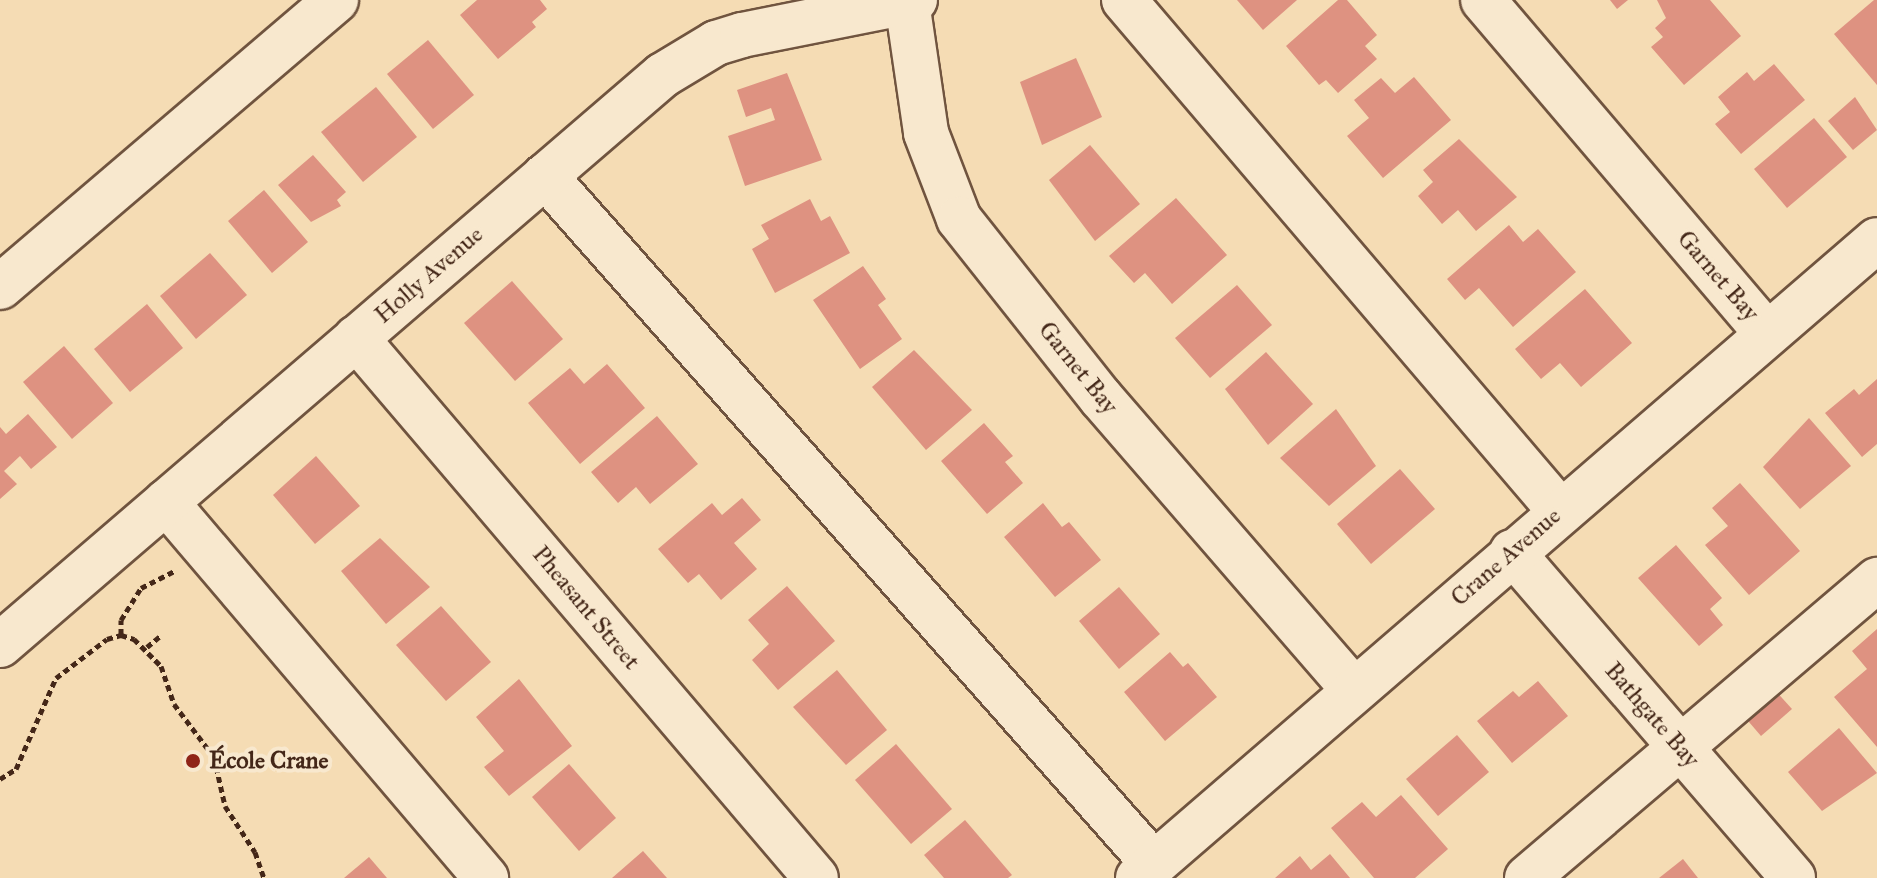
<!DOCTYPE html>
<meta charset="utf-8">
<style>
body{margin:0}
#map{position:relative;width:1877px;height:878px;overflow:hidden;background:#f5dcb4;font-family:"IM FELL Great Primer",serif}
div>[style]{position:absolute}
.building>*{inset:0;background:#de9281}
.path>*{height:5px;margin-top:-2.5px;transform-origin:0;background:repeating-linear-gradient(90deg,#442718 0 6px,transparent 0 10px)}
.roads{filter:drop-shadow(2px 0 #70543f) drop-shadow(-2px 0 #70543f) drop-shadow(0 2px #70543f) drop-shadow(0 -2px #70543f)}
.minor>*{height:44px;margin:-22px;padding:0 22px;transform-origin:22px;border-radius:22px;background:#f8e8ce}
.dots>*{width:22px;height:22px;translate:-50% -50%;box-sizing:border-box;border:4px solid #f8e8ce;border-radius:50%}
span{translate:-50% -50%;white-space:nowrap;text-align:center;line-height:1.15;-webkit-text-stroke:8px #f8e8ce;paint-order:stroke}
.street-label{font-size:24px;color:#442718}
.poi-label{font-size:24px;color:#442718;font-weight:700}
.left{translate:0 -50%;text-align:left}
</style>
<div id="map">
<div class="building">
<div style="clip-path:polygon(477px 0,540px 0,547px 9px,532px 22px,536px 27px,498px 59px,460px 15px)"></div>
<div style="clip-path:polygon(1237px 0,1297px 0,1263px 30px)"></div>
<div style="clip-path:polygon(1338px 0,1347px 0,1377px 35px,1365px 46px,1377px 59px,1338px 93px,1326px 80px,1319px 85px,1286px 46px)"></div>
<div style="clip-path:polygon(1610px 0,1628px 0,1617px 9px)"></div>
<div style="clip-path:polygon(1657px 0,1710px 0,1741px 36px,1684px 85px,1651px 47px,1663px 37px,1655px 28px,1666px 18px)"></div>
<div style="clip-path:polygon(1874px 0,1877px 0,1877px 85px,1834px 34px)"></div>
<div style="clip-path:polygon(428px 40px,474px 95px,433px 129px,387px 74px)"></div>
<div style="clip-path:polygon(1076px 58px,1102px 117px,1042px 145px,1020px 82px)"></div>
<div style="clip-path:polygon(1774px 64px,1805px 100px,1741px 154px,1715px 124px,1730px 112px,1718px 97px,1747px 72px,1754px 81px)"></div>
<div style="clip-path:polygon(787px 73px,822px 160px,745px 186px,728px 136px,775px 120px,771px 108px,746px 117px,737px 90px)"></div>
<div style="clip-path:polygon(1414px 77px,1451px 120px,1383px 178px,1347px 136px,1369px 118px,1354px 100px,1381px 78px,1395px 93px)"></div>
<div style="clip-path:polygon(376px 87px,417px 137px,363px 182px,321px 132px)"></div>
<div style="clip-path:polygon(1855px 97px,1877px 130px,1853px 150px,1828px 121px)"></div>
<div style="clip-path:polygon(1814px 118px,1847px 157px,1787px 208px,1754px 169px)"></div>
<div style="clip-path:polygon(1459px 139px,1517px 197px,1476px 231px,1458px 210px,1442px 224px,1418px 196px,1433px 182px,1423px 170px)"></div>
<div style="clip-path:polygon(1090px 145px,1140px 204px,1095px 241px,1049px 180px)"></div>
<div style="clip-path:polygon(313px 155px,346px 192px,337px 200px,341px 206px,311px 222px,278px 185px)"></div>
<div style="clip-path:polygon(264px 190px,308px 242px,272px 273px,228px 221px)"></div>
<div style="clip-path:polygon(1176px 198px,1227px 255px,1172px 304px,1145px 273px,1134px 283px,1109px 256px)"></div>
<div style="clip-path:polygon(810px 199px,821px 221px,830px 216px,850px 253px,775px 293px,752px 249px,769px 239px,761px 225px)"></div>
<div style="clip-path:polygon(1509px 225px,1523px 242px,1538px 229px,1576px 272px,1513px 327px,1479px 288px,1465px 300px,1447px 279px)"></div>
<div style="clip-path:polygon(210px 253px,247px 295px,196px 339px,160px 296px)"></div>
<div style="clip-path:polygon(863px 266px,886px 299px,878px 305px,902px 339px,860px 369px,813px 300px)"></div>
<div style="clip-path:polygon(512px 281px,563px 339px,515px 381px,464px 323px)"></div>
<div style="clip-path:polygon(1237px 285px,1272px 325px,1210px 378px,1175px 338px)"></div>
<div style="clip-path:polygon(1585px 289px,1632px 343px,1581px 387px,1560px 363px,1541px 379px,1515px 349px)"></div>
<div style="clip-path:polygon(147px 304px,183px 348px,130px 392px,94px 349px)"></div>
<div style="clip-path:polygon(64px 346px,113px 403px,72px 439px,23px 382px)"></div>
<div style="clip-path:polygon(914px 350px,972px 410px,926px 450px,872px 387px)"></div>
<div style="clip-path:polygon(1266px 352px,1313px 404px,1268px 445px,1225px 389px)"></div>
<div style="clip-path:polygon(607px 364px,645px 408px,580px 464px,528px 403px,570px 368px,584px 384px)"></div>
<div style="clip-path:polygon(1877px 379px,1877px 444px,1862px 457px,1825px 413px,1854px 389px,1859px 395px)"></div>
<div style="clip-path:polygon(1336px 409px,1376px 466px,1329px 506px,1280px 458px)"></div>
<div style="clip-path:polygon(28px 414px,57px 447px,31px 469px,20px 456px,4px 471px,17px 484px,0 499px,0 427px,6px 434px)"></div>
<div style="clip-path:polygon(657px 416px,698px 464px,650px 504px,636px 487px,618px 503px,591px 472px)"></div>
<div style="clip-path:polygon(1809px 418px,1851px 466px,1800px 509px,1763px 467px)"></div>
<div style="clip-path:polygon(984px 423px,1013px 456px,1005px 462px,1023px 483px,987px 514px,941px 461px)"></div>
<div style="clip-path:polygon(316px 456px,360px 506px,315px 544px,273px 495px)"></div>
<div style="clip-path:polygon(1400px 469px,1435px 509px,1371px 564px,1337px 524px)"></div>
<div style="clip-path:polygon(1740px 483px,1800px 551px,1749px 595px,1705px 545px,1728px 526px,1712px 508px)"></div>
<div style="clip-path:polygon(742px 498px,761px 520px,734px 543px,757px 569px,721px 600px,699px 574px,688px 583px,658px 549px,712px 503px,722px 515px)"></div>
<div style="clip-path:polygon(1043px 503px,1062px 527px,1069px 522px,1101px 560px,1055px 597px,1004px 537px)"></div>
<div style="clip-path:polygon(380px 538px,430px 587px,386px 624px,341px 571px)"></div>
<div style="clip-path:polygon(1676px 545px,1722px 598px,1710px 609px,1723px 625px,1699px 646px,1638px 578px)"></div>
<div style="clip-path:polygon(787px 586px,835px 641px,778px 690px,752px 660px,769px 644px,748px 620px)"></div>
<div style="clip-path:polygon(1119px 587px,1160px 634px,1119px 669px,1079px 621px)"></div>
<div style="clip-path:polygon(441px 606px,491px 662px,446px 701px,396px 645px)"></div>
<div style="clip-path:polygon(1877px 629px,1877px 747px,1834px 697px,1867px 669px,1852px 651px)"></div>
<div style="clip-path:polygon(1170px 652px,1183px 667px,1188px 663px,1217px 697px,1165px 741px,1124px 692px)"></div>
<div style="clip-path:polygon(837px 670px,887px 730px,846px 765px,793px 707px)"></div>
<div style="clip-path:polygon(519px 679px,572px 746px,509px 796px,484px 767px,504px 751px,476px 717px)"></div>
<div style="clip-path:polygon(1538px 681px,1568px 716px,1512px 763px,1477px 721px,1513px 691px,1519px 697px)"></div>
<div style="clip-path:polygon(1774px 689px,1792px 709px,1761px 736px,1743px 715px)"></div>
<div style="clip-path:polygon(1839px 728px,1877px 773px,1822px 811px,1788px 772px)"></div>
<div style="clip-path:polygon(1457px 735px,1489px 772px,1438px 816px,1406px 779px)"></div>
<div style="clip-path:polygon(896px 744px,952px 809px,911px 844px,855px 780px)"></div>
<div style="clip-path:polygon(569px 764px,616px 818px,579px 851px,532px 797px)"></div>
<div style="clip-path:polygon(1401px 795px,1448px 849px,1415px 878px,1374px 878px,1331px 828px,1362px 802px,1376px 817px)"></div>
<div style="clip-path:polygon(965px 820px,1012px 875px,1008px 878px,944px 878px,924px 855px)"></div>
<div style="clip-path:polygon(643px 851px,667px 878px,612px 878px)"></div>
<div style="clip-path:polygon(1330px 854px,1350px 878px,1275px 878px,1300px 856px,1311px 870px)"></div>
<div style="clip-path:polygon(369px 857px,387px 878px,344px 878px)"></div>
<div style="clip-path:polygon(1683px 859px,1698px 878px,1659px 878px)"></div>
</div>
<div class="path">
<div style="left:121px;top:635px;width:15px;rotate:-90deg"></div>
<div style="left:121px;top:620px;width:38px;rotate:-58deg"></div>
<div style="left:141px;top:588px;width:38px;rotate:-27deg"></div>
<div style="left:147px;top:647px;width:17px;rotate:-40deg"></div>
<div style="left:0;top:779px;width:19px;rotate:-32deg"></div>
<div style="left:16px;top:769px;width:99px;rotate:-66.3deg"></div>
<div style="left:56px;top:678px;width:64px;rotate:-37.4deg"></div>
<div style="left:107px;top:639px;width:15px;rotate:-16deg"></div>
<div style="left:121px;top:635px;width:14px;rotate:17deg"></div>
<div style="left:134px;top:639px;width:38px;rotate:45deg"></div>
<div style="left:161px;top:666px;width:40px;rotate:71.1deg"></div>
<div style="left:174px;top:704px;width:66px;rotate:53deg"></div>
<div style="left:214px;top:757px;width:50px;rotate:77.3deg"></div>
<div style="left:225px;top:806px;width:55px;rotate:56.9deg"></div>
<div style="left:255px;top:852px;width:28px;rotate:71deg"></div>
</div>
<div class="roads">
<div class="minor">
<div style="left:915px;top:0;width:8px;rotate:166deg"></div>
<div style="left:907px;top:2px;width:132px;rotate:81.7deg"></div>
<div style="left:926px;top:133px;width:92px;rotate:69deg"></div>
<div style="left:959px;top:219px;width:228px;rotate:51.6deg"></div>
<div style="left:1101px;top:398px;width:385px;rotate:49.1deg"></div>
<div style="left:1124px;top:0;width:672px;rotate:49.53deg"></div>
<div style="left:1483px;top:0;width:436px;rotate:49.6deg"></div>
<div style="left:545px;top:176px;width:919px;rotate:48.49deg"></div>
<div style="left:0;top:287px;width:442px;rotate:-40.5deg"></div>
<div style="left:356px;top:338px;width:709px;rotate:49.57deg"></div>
<div style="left:166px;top:502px;width:494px;rotate:49.6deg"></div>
<div style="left:1512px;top:552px;width:430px;rotate:49.2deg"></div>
<div style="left:0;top:645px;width:874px;rotate:-40.69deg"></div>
<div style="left:663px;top:75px;width:62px;rotate:-31.1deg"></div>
<div style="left:716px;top:43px;width:27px;rotate:-17deg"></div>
<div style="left:742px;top:35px;width:168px;rotate:-11.3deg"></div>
<div style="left:1138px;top:878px;width:976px;rotate:-40.8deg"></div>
<div style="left:1527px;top:878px;width:460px;rotate:-40.4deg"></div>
</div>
</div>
<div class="dots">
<div style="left:193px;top:761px;background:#8f2418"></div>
</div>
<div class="street-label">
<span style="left:429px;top:275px;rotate:-41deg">Holly Avenue</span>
<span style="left:1718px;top:276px;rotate:49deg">Garnet Bay</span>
<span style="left:1078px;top:368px;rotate:51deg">Garnet Bay</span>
<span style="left:1506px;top:557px;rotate:-41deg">Crane Avenue</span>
<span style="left:586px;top:608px;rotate:50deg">Pheasant Street</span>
<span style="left:1652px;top:715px;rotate:49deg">Bathgate Bay</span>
</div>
<div class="poi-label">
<span class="left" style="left:209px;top:761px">École Crane</span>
</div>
</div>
